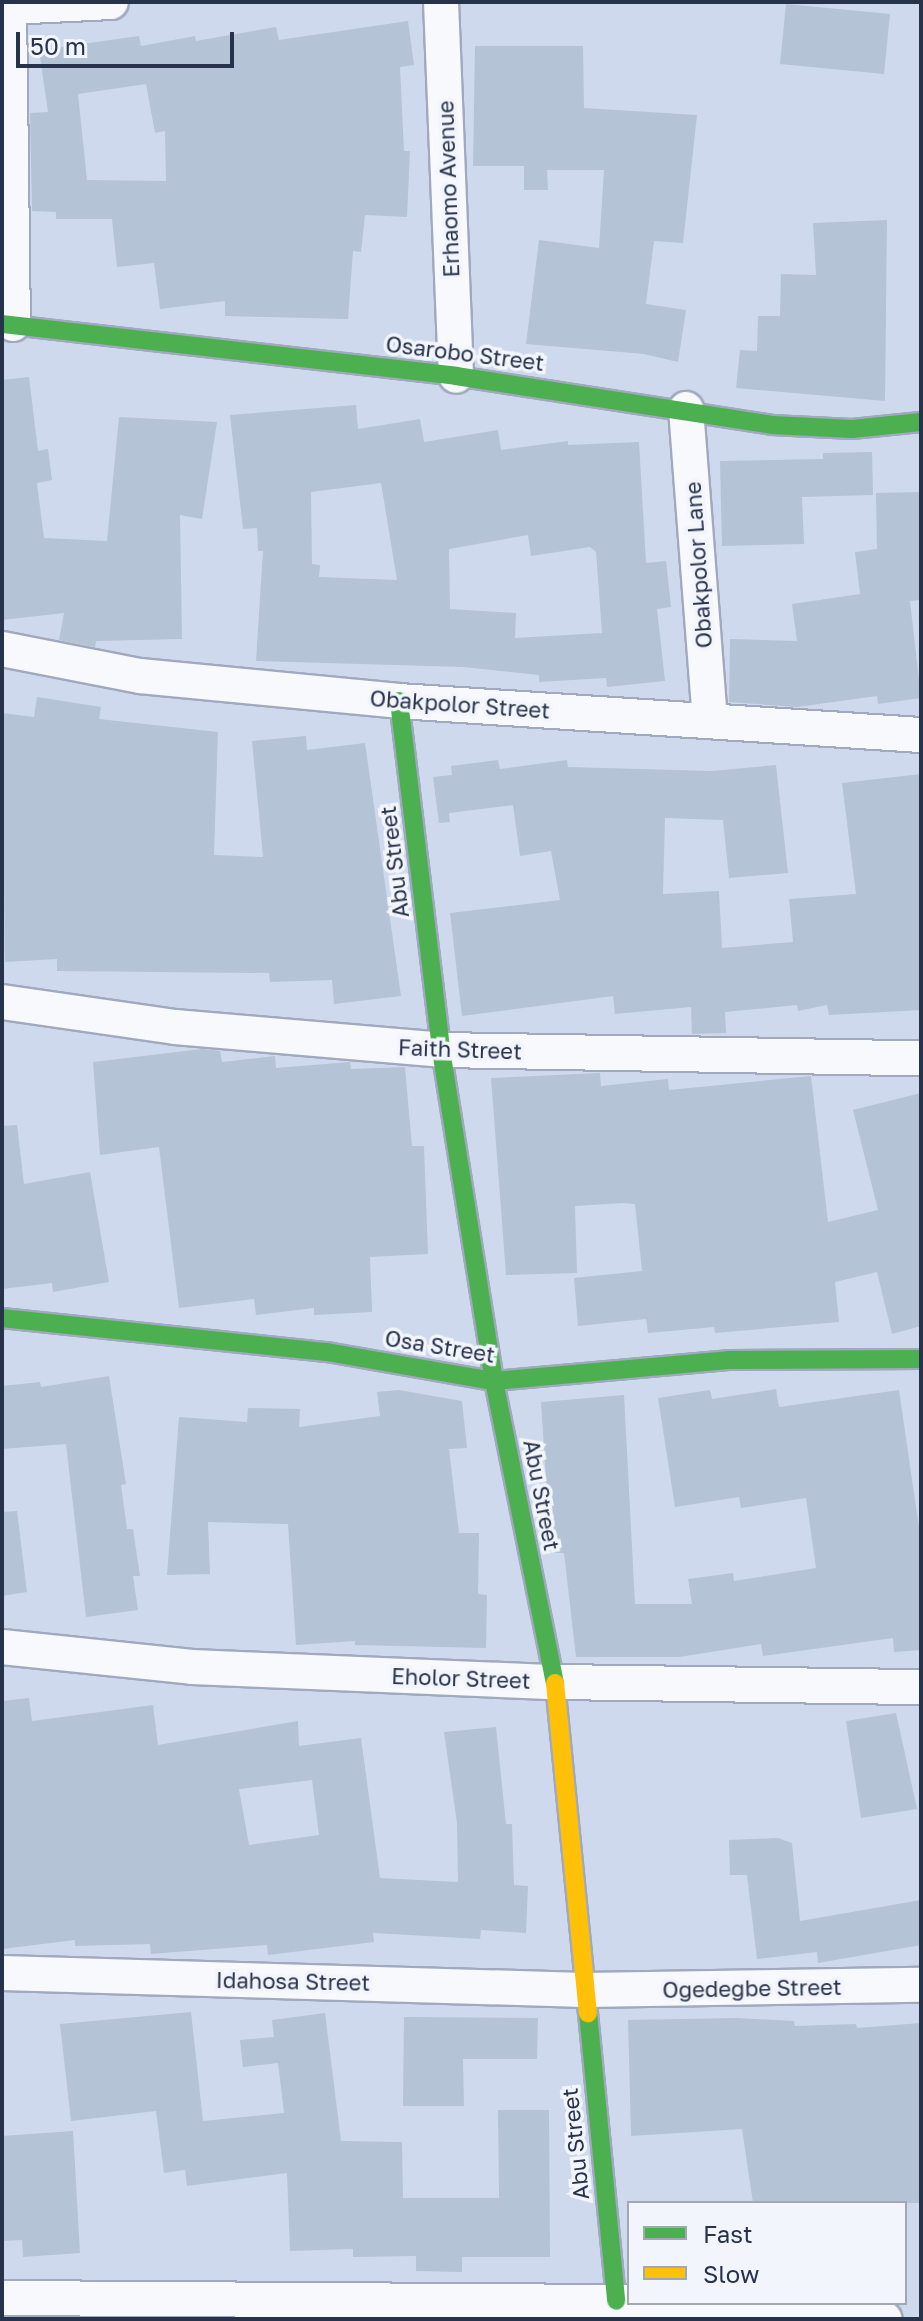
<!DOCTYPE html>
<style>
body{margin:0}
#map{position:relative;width:923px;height:2321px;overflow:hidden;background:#cfd9ed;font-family:"Golos Text",sans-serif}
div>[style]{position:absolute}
.building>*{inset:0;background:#b4c3d6}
.roads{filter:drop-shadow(2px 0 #a0a9bd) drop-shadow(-2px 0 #a0a9bd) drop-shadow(0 2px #a0a9bd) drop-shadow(0 -2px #a0a9bd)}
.street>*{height:34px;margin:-17px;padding:0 17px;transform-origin:17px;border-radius:17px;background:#f8f9fc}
.fast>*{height:18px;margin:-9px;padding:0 9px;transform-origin:9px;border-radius:9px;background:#4caf50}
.slow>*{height:18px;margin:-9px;padding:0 9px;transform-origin:9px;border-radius:9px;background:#ffc107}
span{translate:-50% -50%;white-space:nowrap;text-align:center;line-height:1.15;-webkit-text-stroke:7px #f2f5fb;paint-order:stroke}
.street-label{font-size:22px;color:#27324b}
.frame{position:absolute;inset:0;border:4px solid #27324b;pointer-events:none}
.legend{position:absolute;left:627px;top:2201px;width:280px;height:104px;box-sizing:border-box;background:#f2f5fb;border:2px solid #a1a7b5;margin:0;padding:10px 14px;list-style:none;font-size:24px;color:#27324b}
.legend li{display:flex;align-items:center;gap:16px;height:40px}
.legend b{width:40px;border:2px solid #a1a7b5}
.scale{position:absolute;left:16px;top:32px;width:218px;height:36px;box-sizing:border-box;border:4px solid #27324b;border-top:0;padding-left:10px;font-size:24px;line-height:28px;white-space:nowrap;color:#27324b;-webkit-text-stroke:6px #f2f5fb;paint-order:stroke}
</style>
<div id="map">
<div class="building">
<div style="clip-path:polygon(786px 4px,890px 14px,884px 74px,780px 64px)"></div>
<div style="clip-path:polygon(evenodd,408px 21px,414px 65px,400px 67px,404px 151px,410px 151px,407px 217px,365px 215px,361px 252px,353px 251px,348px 319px,225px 316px,225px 301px,160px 309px,154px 263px,117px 267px,112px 219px,56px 219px,56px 212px,32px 211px,30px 113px,48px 112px,39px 50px,139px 36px,141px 46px,195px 36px,196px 41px,276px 27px,279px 40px,408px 21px,146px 84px,155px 133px,165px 131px,166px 181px,87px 180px,78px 94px,146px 84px)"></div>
<div style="clip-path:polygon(475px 46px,583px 46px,584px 108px,697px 115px,683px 243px,654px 241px,646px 304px,686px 310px,678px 362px,644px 354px,526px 344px,539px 240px,599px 248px,604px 170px,547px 170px,548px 190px,524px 190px,524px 166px,473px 166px)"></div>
<div style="clip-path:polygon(887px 220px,885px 401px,736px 388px,740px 350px,757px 351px,758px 316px,780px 316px,781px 274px,816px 275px,813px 223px)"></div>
<div style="clip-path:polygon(29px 377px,38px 451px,48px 449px,52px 480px,37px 483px,44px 538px,107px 541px,119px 417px,217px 422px,202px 519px,180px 515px,182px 639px,96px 641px,95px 647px,59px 640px,64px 613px,2px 620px,2px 380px)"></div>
<div style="clip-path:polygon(evenodd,356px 405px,358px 429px,420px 419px,424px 442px,498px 430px,501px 450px,568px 441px,568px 445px,639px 442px,646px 563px,666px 561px,671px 607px,657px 609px,665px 681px,607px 687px,606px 678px,539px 682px,539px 675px,464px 667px,256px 661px,263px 551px,258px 551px,257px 528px,243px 529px,230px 415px,356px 405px,381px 483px,397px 580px,319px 577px,320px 565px,312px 564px,311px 492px,381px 483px,356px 405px,528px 535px,531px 556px,590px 547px,596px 552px,602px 633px,515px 638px,516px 613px,450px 609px,449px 549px,528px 535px)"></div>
<div style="clip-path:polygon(872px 452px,873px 495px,802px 497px,804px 544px,722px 546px,720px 461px,823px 459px,823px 453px)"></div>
<div style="clip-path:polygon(921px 492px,921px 600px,910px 601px,921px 698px,878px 704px,877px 696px,797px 707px,729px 702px,730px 639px,797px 641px,792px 604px,860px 594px,855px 552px,877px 549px,876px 493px)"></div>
<div style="clip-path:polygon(37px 697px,101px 707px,99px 719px,218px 732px,214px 855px,263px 857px,252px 741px,306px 736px,307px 750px,365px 743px,401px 996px,334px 1004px,332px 980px,270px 982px,269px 973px,57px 971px,57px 959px,5px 962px,2px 713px,34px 717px)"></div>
<div style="clip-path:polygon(498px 760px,500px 769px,567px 760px,568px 767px,712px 771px,776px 765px,788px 873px,729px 878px,723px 820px,665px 818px,663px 894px,719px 891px,722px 948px,793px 942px,789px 899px,856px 894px,842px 783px,921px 774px,921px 1010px,829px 1015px,827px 1005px,798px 1011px,797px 1005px,725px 1012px,726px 1033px,692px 1034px,691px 1007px,615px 1014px,613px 996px,462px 1016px,450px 913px,560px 900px,551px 851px,520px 856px,513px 805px,449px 813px,450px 822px,439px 823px,433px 777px,452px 775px,451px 766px)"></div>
<div style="clip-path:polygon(202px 1049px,220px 1051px,222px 1062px,275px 1056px,276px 1068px,350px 1062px,351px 1069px,405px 1067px,412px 1146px,424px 1146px,428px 1254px,370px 1257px,372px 1312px,314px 1315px,314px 1308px,256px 1315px,254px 1299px,179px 1308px,159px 1147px,100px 1155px,93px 1062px)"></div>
<div style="clip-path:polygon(600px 1073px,601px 1086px,668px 1079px,669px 1090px,811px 1076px,828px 1222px,878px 1210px,853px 1110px,921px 1093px,921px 1326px,892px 1334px,877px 1272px,835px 1282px,839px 1322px,715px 1333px,714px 1327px,648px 1333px,646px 1319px,578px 1326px,574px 1278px,642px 1271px,635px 1204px,622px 1203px,575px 1206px,577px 1273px,506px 1275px,491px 1078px)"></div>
<div style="clip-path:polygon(17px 1125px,24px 1184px,90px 1172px,109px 1282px,53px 1292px,52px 1283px,2px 1289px,2px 1126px)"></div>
<div style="clip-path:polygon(109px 1376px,126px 1484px,121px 1485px,127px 1529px,133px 1529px,140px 1576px,133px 1576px,138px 1610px,86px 1617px,66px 1444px,2px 1449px,2px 1386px,40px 1382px,41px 1387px)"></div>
<div style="clip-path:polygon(776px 1389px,779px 1407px,899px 1390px,921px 1541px,921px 1650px,894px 1652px,893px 1638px,763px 1656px,761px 1644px,679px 1657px,576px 1657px,564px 1553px,554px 1553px,549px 1525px,541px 1402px,624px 1395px,635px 1604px,692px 1604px,688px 1579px,733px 1573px,734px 1581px,816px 1568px,806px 1498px,741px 1508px,739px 1497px,675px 1507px,658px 1398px,710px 1390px,712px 1399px)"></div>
<div style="clip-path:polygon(399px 1390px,462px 1401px,467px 1448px,449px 1449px,459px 1533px,479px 1533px,478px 1594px,487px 1595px,486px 1648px,355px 1645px,355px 1641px,296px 1645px,288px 1524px,208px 1522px,210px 1574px,167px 1575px,179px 1417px,247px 1422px,248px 1408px,300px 1409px,299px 1427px,380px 1416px,377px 1392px)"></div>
<div style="clip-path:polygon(17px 1511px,27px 1592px,2px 1596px,2px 1512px)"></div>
<div style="clip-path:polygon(evenodd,29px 1698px,32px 1721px,153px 1705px,158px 1745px,298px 1721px,299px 1746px,361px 1738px,380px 1878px,458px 1882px,457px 1823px,444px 1732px,496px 1727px,506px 1824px,512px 1824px,514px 1885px,528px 1886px,526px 1933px,481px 1930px,480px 1939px,373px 1933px,374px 1942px,268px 1955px,267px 1945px,151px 1954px,150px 1944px,75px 1946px,75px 1940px,2px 1949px,2px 1701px,29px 1698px,312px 1780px,319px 1835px,249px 1845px,239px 1789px,312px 1780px)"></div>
<div style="clip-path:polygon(896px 1713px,917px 1809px,861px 1818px,846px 1721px)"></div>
<div style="clip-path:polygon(778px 1838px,792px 1843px,800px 1921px,921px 1900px,921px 1945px,818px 1963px,817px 1952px,757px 1959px,747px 1875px,730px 1875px,729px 1840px)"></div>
<div style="clip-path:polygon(191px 2012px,203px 2121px,284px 2113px,278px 2063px,243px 2067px,240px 2040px,274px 2037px,272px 2020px,325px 2013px,341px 2141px,402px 2142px,403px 2198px,499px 2198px,498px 2110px,549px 2110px,550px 2257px,462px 2257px,462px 2272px,416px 2271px,416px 2256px,353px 2257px,353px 2249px,290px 2251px,287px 2173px,187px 2186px,185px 2170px,164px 2173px,156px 2111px,71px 2121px,60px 2024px)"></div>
<div style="clip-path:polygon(404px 2017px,538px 2018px,537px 2059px,463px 2059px,464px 2106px,403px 2106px)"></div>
<div style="clip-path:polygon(738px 2018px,794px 2021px,795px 2026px,856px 2024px,857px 2028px,921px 2023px,921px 2203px,753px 2203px,742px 2129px,631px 2136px,628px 2020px)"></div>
<div style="clip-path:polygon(73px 2131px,80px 2253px,23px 2257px,22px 2240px,2px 2241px,2px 2136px)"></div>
</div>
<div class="roads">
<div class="street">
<div style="left:9px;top:2px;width:322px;rotate:89.3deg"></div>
<div style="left:441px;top:2px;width:374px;rotate:87.7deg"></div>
<div style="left:9px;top:7px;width:102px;rotate:-2.8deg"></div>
<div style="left:686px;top:409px;width:312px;rotate:85.6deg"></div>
<div style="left:2px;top:649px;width:141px;rotate:11.1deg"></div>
<div style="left:140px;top:676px;width:260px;rotate:5.5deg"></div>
<div style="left:399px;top:701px;width:523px;rotate:3.73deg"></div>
<div style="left:2px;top:1002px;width:175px;rotate:8.2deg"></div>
<div style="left:175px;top:1027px;width:267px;rotate:4.9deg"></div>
<div style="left:441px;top:1050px;width:480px;rotate:1deg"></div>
<div style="left:2px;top:1647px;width:191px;rotate:6deg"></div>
<div style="left:192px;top:1667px;width:363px;rotate:2.4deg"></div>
<div style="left:555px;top:1682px;width:366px;rotate:0.8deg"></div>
<div style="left:2px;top:1973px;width:582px;rotate:1.67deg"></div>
<div style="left:584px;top:1990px;width:337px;rotate:-0.9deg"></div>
<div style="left:2px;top:2298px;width:627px;rotate:0.37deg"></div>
<div style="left:645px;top:2303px;width:240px;rotate:3.8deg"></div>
</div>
<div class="fast">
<div style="left:2px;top:324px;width:457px;rotate:6.5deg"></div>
<div style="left:456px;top:376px;width:320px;rotate:8.8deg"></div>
<div style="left:772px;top:425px;width:80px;rotate:2.9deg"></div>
<div style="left:852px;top:429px;width:69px;rotate:-5.8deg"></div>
<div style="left:399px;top:701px;width:352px;rotate:83.1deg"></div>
<div style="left:441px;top:1050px;width:335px;rotate:80.9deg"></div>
<div style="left:494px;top:1381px;width:308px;rotate:78.6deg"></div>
<div style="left:2px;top:1318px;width:327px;rotate:6deg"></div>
<div style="left:327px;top:1352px;width:169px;rotate:9.9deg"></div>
<div style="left:494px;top:1381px;width:235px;rotate:-5.1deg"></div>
<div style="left:728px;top:1360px;width:193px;rotate:-0.3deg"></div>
<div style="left:588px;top:2013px;width:289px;rotate:84.4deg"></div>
</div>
<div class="slow">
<div style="left:555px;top:1683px;width:332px;rotate:84.3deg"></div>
</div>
</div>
<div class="street-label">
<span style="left:448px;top:189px;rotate:-92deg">Erhaomo Avenue</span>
<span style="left:465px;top:353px;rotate:7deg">Osarobo Street</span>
<span style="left:698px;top:565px;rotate:-94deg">Obakpolor Lane</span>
<span style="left:460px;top:704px;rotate:4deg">Obakpolor Street</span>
<span style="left:394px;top:862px;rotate:-97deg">Abu Street</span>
<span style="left:460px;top:1049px;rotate:2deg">Faith Street</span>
<span style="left:440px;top:1346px;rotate:9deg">Osa Street</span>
<span style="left:542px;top:1495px;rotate:79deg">Abu Street</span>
<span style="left:461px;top:1678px;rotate:2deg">Eholor Street</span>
<span style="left:293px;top:1981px;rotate:1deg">Idahosa Street</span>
<span style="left:752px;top:1988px;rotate:-1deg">Ogedegbe Street</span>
<span style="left:575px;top:2144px;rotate:-96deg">Abu Street</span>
</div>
<div class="frame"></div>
<ul class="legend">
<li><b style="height:10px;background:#4caf50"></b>Fast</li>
<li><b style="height:10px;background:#ffc107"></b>Slow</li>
</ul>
<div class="scale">50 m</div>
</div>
